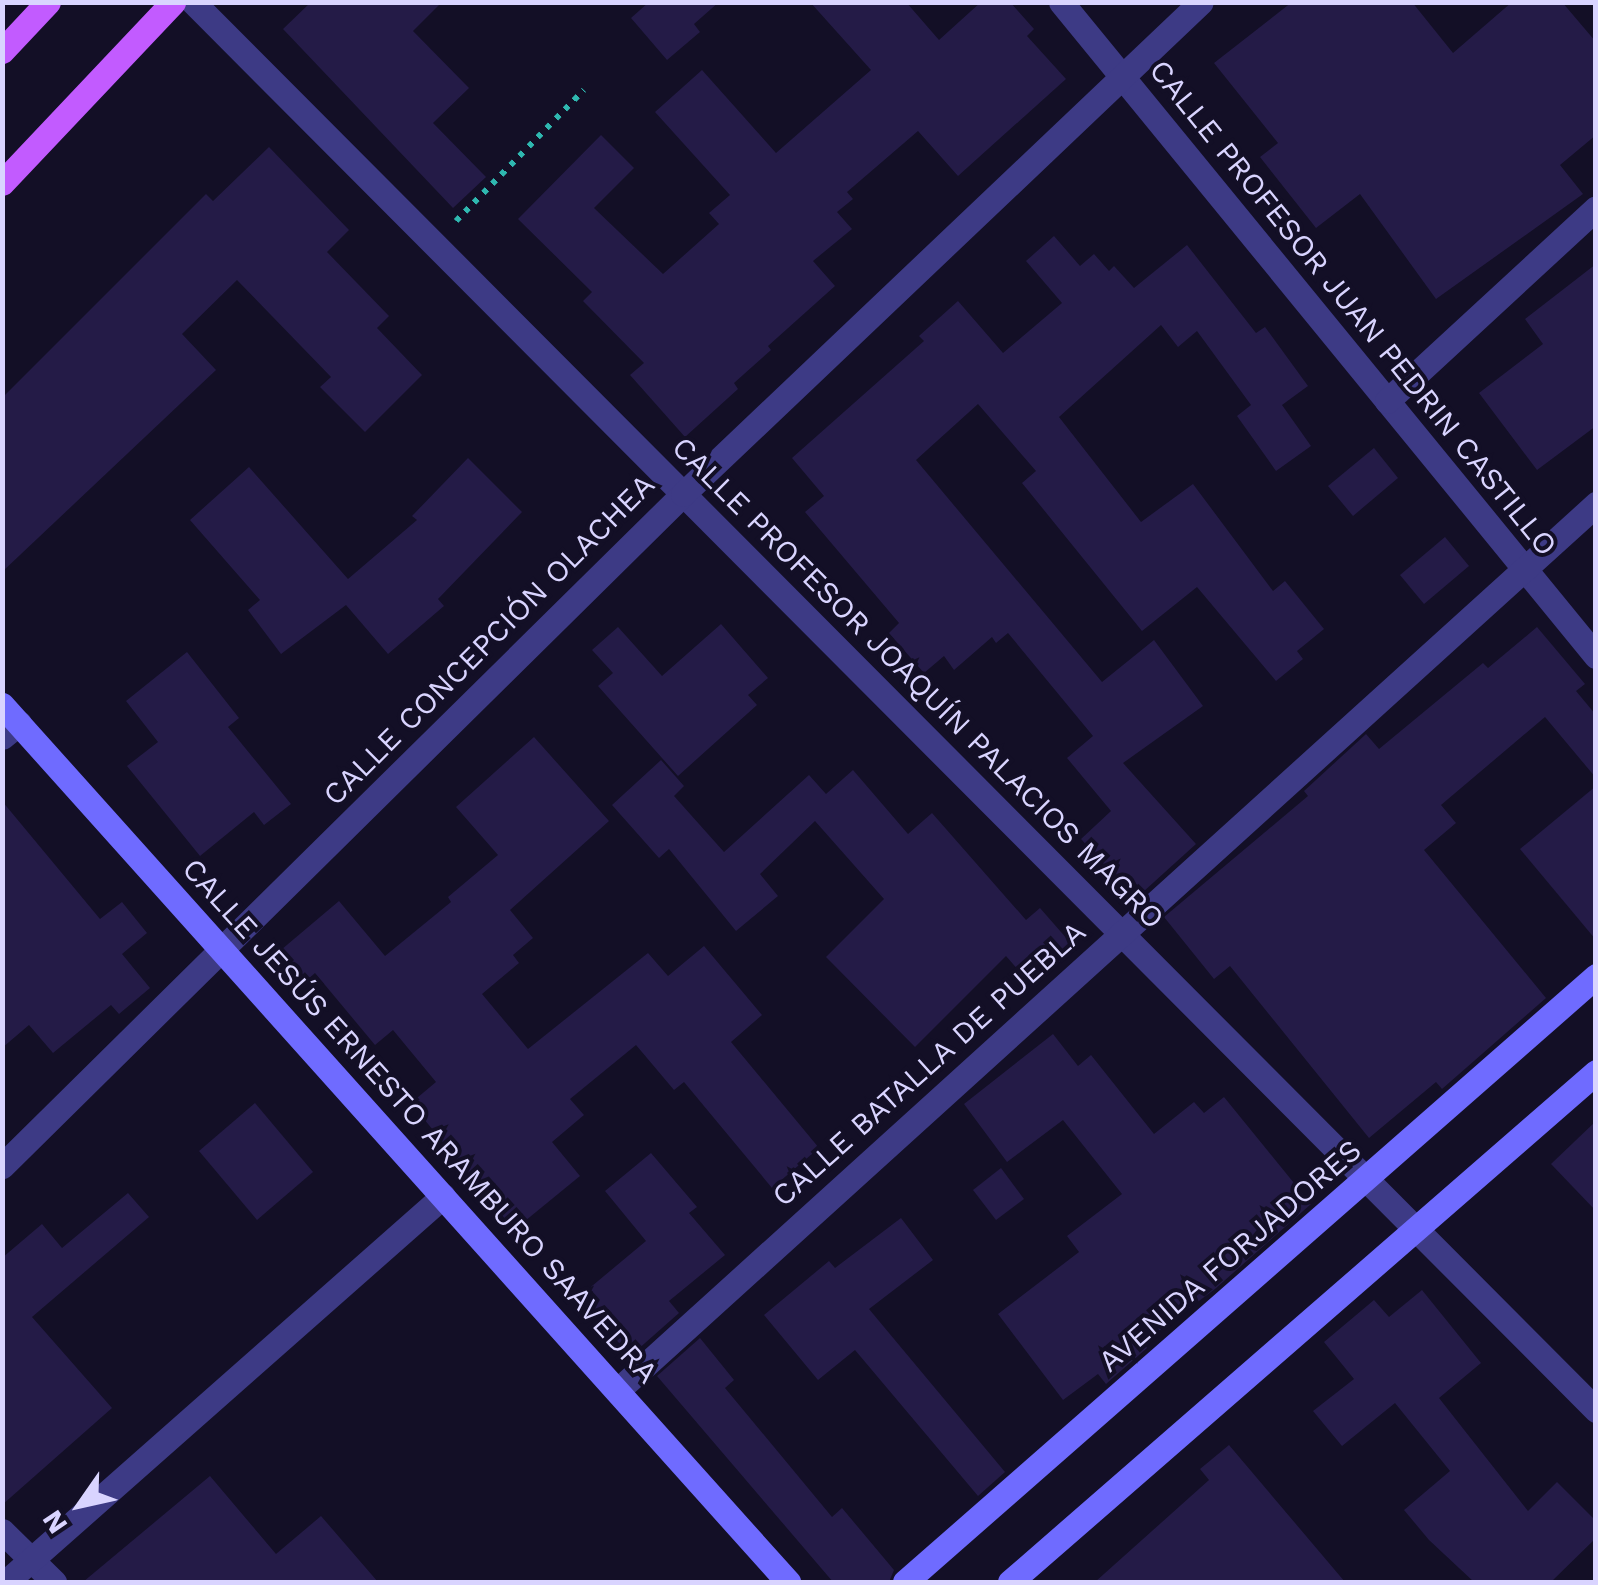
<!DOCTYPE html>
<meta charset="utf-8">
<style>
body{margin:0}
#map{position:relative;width:1598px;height:1585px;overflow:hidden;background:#130f26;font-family:"Work Sans",sans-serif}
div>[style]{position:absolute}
.building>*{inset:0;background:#241b47}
.path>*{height:6px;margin-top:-3px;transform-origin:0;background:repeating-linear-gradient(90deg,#2fb8b0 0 5px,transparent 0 13px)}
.street>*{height:25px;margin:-12.5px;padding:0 12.5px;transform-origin:12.5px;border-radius:12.5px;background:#3d3a85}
.secondary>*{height:25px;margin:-12.5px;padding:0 12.5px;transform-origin:12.5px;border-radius:12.5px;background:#6f6bff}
.primary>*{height:25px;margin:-12.5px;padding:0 12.5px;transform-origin:12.5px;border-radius:12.5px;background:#c25bff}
span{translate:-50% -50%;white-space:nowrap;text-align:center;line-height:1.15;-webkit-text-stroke:8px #130f26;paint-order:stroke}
.street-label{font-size:30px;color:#d9d4ff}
.frame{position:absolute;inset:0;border:5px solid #d9d4ff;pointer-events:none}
.north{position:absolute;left:30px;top:1455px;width:100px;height:100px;-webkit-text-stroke:8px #130f26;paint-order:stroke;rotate:236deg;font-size:28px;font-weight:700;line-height:40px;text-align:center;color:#d9d4ff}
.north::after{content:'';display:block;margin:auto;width:35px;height:45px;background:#d9d4ff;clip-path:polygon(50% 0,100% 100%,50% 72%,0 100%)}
</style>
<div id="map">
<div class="building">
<div style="clip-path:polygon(311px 2px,442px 2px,413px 31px,469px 88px,433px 123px,486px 177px,453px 208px,283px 29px)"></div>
<div style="clip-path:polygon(649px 2px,719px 2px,694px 24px,700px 32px,667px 60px,631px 18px)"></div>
<div style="clip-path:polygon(810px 2px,906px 2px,939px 40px,981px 2px,1010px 2px,1034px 29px,1027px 36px,1066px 79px,958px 176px,918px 131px,847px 192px,853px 199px,837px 212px,852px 229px,813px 261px,835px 286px,768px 346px,771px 350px,734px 383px,738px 389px,685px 437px,630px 375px,644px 363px,583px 301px,592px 292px,518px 219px,601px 135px,634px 168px,594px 208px,663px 274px,719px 224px,709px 213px,730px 195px,655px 112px,702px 70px,776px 153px,871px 70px)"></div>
<div style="clip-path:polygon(1292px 2px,1412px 2px,1453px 53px,1512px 2px,1562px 2px,1596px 42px,1596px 135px,1560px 165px,1583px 194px,1436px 299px,1360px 194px,1316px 228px,1260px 157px,1278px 143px,1214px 63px)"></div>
<div style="clip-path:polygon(269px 147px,349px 230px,327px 252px,389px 316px,377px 328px,422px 375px,365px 432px,320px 387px,331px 377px,237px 280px,182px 334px,216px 370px,2px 572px,2px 398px,206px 194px,213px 201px)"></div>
<div style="clip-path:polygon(1054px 236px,1080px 266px,1094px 254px,1109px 271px,1114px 266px,1134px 288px,1187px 245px,1256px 333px,1265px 327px,1308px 386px,1282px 405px,1311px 446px,1276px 471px,1237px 416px,1251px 405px,1197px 331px,1178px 347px,1161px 325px,1059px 417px,1141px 522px,1193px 484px,1273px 591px,1285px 581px,1324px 629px,1297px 651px,1303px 659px,1276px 681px,1197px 587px,1142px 631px,1022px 483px,1036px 471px,978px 404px,916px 460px,1102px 682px,1154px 640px,1203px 706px,1123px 763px,1196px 844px,1143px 892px,1129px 875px,1121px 883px,1081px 839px,1111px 811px,1067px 758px,1093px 736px,1008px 633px,996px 643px,992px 637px,954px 670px,944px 656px,924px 673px,889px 633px,899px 623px,805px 512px,824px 496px,792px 458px,924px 341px,919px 336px,958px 301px,1003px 353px,1062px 303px,1026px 261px)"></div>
<div style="clip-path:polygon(1596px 264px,1596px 426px,1537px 470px,1479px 393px,1543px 344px,1525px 319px)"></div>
<div style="clip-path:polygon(1374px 448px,1398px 478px,1353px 516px,1328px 486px)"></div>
<div style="clip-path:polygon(468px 458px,522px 512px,438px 599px,444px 606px,388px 654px,346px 605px,281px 654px,248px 610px,260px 600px,190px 520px,249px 467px,348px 579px,417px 520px,412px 516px)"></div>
<div style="clip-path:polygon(1445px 537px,1469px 566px,1424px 604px,1400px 575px)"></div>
<div style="clip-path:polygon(721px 624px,768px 678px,748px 695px,757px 705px,678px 776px,598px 686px,613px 673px,592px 650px,618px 627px,662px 676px)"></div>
<div style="clip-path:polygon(1537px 627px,1585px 684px,1576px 691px,1596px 715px,1596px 778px,1545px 717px,1441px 805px,1456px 823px,1424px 850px,1546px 998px,1442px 1089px,1436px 1082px,1369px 1138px,1230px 966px,1214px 979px,1164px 917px,1308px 796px,1304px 791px,1366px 734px,1379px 749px,1483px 663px,1488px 668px)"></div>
<div style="clip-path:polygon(187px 652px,239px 718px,228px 727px,291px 804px,264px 825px,254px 812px,200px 856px,127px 766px,158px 742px,126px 701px)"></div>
<div style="clip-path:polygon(534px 737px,609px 821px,510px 910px,533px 938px,513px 955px,519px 963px,482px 994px,528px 1049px,648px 953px,668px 976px,704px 946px,762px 1015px,731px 1042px,819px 1148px,772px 1188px,684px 1082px,674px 1090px,636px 1045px,570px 1099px,584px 1115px,552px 1142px,580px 1176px,514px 1230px,411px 1103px,436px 1082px,393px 1030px,375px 1045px,315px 973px,300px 986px,275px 955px,339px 901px,385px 956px,451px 902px,448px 897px,498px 855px,456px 807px)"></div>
<div style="clip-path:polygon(661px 760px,684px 786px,674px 796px,724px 852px,809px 775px,826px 794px,853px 770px,908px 834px,932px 813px,1026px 920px,1040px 908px,1075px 948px,1032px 986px,1006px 956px,915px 1047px,826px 957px,884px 899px,815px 821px,760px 874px,778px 896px,736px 931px,669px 849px,659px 858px,612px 805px)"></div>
<div style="clip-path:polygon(1596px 786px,1596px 940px,1520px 849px)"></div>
<div style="clip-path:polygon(2px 801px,100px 919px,122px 902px,147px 933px,122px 954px,150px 988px,119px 1014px,111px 1005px,53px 1053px,29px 1025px,2px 1048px)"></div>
<div style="clip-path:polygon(1053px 1034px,1078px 1066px,1091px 1055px,1154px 1134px,1194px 1102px,1204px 1113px,1224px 1097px,1311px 1204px,1215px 1289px,1144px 1342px,1147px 1348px,1106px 1384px,1098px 1374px,1063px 1400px,998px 1314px,1079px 1252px,1067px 1236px,1122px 1194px,1063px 1120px,1007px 1162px,964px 1104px)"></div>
<div style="clip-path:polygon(255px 1103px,313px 1172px,257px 1220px,199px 1151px)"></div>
<div style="clip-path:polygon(1596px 1121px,1596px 1211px,1551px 1164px)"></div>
<div style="clip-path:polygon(651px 1153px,697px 1207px,689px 1213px,725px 1255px,669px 1301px,679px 1313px,636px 1351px,630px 1344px,624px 1349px,580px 1296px,646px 1241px,605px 1191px)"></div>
<div style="clip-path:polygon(1001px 1168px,1024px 1199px,996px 1220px,973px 1190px)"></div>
<div style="clip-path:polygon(128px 1193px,149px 1217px,32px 1317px,112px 1408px,2px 1505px,2px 1258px,42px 1224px,62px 1248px)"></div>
<div style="clip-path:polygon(901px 1218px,933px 1260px,869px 1309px,1005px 1472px,978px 1496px,855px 1350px,818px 1380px,764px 1315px,829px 1261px,835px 1268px)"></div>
<div style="clip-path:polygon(1422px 1290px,1481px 1363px,1439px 1398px,1528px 1511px,1557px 1482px,1596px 1521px,1596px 1538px,1551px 1582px,1474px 1582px,1429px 1540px,1404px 1510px,1450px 1471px,1395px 1403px,1342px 1446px,1313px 1411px,1354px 1379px,1324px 1342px,1374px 1300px,1389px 1317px)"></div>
<div style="clip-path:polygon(700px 1338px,734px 1380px,725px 1388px,832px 1517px,842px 1508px,894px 1570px,889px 1582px,833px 1582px,657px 1376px)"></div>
<div style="clip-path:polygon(1229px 1445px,1345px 1582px,1095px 1582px,1209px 1480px,1200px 1469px)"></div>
<div style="clip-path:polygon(210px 1476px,276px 1554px,321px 1516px,378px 1582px,83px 1582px)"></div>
</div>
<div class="path">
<div style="left:456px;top:221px;width:183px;rotate:-45.7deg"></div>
</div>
<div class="street">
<div style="left:193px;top:2px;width:1988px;rotate:45.1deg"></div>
<div style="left:1061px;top:2px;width:845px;rotate:50.72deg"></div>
<div style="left:1387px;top:401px;width:284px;rotate:-42.7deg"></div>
<div style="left:2px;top:737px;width:22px;rotate:-39deg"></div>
<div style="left:2px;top:1166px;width:957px;rotate:-44.62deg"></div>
<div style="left:683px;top:494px;width:714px;rotate:-43.53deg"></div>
<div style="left:618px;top:1390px;width:1320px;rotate:-42.17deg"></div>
<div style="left:2px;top:1531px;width:73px;rotate:44.4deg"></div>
<div style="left:6px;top:1582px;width:583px;rotate:-41.45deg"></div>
</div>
<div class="secondary">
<div style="left:2px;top:705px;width:1178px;rotate:48.13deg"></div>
<div style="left:905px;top:1582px;width:919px;rotate:-41.25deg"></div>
<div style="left:1010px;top:1582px;width:777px;rotate:-41.03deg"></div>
</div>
<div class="primary">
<div style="left:2px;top:51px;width:67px;rotate:-46.8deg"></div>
<div style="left:2px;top:183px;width:249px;rotate:-46.6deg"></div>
</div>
<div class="street-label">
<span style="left:1353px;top:308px;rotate:51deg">CALLE PROFESOR JUAN PEDRIN CASTILLO</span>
<span style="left:489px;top:640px;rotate:-45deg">CALLE CONCEPCIÓN OLACHEA</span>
<span style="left:918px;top:683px;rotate:45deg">CALLE PROFESOR JOAQUÍN PALACIOS MAGRO</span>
<span style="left:929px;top:1064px;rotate:-42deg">CALLE BATALLA DE PUEBLA</span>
<span style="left:420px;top:1121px;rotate:48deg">CALLE JESÚS ERNESTO ARAMBURO SAAVEDRA</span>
<span style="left:1230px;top:1256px;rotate:-41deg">AVENIDA FORJADORES</span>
</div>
<div class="frame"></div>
<div class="north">N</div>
</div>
